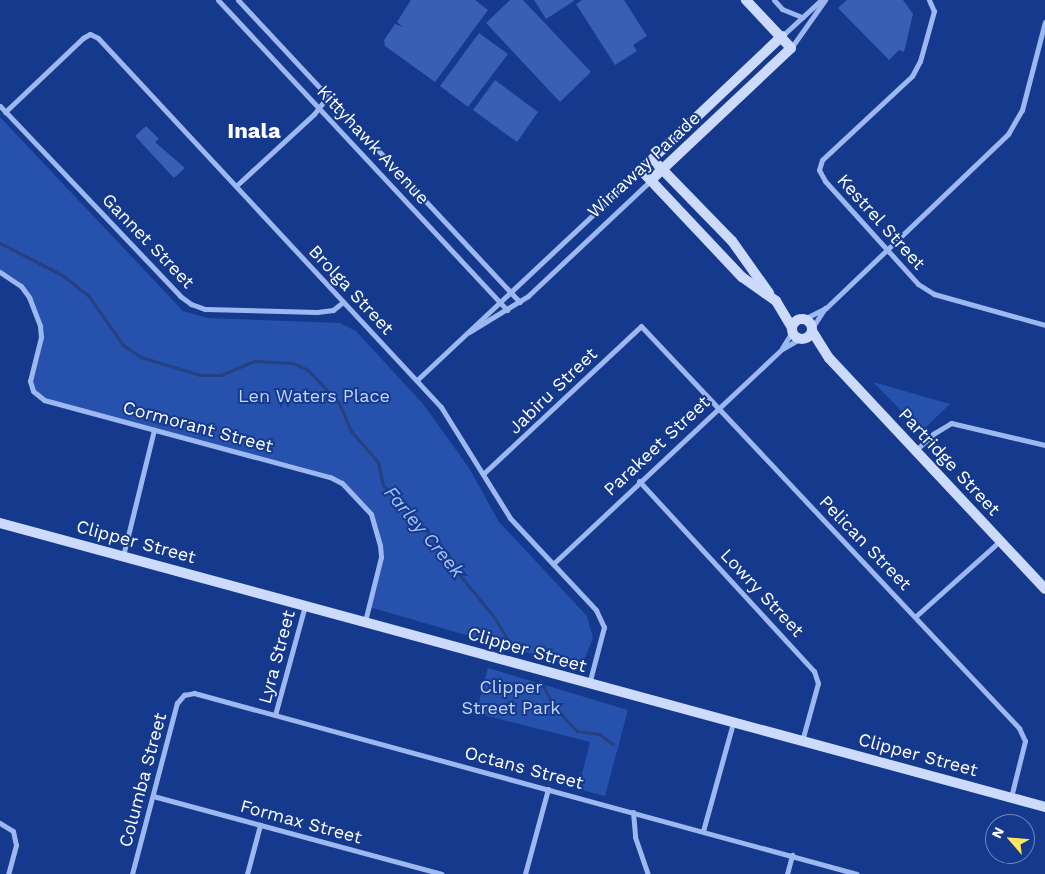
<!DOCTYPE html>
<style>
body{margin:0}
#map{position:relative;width:1045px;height:874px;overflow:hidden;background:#14398d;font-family:"Work Sans",sans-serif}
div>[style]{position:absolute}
.green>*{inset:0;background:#2651ac}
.stream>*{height:3px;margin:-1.5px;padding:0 1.5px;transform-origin:1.5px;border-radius:1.5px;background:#254180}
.building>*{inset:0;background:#385fb4}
.street>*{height:5px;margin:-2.5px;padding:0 2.5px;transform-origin:2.5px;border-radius:2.5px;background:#9db8f0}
.secondary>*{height:10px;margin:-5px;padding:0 5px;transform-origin:5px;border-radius:5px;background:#ccdafb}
.secondary>.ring{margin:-5px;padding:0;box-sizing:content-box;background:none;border:10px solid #ccdafb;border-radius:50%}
span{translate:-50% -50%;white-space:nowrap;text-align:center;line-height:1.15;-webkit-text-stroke:4px #14398d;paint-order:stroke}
.street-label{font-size:18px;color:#fff}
.park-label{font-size:18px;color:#c4d6fc}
.water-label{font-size:19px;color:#a9c3f8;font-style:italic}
.district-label{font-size:22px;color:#fff;font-weight:700}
.north{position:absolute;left:985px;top:814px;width:50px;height:50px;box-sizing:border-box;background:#14398d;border:1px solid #7288bb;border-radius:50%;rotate:297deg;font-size:14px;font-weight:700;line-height:20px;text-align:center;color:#fff}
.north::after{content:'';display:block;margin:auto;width:18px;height:22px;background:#ffe65d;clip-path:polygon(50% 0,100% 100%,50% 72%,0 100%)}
</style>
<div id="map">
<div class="green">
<div style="clip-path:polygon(0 117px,183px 311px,208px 318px,340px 323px,356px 331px,424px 405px,469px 468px,499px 522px,587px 616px,593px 638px,583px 663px,577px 667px,369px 607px,381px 557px,371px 514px,342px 484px,330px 477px,44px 400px,33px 391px,30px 381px,41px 337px,29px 297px,21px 286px,0 272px)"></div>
<div style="clip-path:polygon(873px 382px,950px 404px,925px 428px,917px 427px)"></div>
<div style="clip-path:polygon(488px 668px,628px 710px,605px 796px,578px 789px,590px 742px,476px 713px)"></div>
</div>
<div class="stream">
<div style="left:0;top:243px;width:70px;rotate:27.3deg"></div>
<div style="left:62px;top:275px;width:33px;rotate:38deg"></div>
<div style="left:88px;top:295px;width:61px;rotate:55deg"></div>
<div style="left:123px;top:345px;width:22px;rotate:34deg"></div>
<div style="left:141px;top:357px;width:62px;rotate:17deg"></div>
<div style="left:200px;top:375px;width:21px"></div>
<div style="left:221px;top:375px;width:36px;rotate:-23deg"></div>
<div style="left:254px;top:361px;width:39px;rotate:3deg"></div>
<div style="left:293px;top:363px;width:17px;rotate:25deg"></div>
<div style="left:308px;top:370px;width:45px;rotate:46.8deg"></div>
<div style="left:339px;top:403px;width:30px;rotate:67deg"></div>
<div style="left:351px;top:431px;width:41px;rotate:48.9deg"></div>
<div style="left:378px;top:462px;width:24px;rotate:78deg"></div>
<div style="left:383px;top:485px;width:96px;rotate:46.7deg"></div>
<div style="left:449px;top:555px;width:14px;rotate:69deg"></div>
<div style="left:454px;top:568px;width:63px;rotate:50.8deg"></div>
<div style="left:494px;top:617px;width:31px;rotate:59deg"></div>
<div style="left:541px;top:681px;width:25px;rotate:64deg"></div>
<div style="left:552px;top:704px;width:24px;rotate:48deg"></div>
<div style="left:568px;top:722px;width:13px;rotate:45deg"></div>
<div style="left:577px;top:731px;width:22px;rotate:8deg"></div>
<div style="left:599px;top:734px;width:17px;rotate:36deg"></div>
</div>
<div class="building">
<div style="clip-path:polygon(411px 0,475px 0,488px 10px,435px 82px,385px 46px,384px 40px,395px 24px,403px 27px,397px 22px)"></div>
<div style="clip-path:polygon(510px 0,523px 0,591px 72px,560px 102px,486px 23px)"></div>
<div style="clip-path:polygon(534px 0,573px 0,574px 1px,546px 19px)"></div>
<div style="clip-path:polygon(582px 0,624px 0,647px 36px,633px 45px,637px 51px,615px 65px,576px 4px)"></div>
<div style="clip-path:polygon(847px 0,903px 0,913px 14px,904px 52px,899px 50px,889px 60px,838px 8px)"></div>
<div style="clip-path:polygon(479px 33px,508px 54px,468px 107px,440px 86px)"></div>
<div style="clip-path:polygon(495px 80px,538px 112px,517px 142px,473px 110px)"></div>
<div style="clip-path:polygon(146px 126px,159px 139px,155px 142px,185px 168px,174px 178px,135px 136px)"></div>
</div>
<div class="street">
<div style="left:218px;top:0;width:424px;rotate:47deg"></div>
<div style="left:238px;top:0;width:413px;rotate:47deg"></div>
<div style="left:774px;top:0;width:12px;rotate:48deg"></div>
<div style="left:782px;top:9px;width:22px;rotate:22deg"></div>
<div style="left:929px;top:0;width:12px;rotate:66deg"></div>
<div style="left:934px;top:11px;width:52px;rotate:105.6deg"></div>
<div style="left:920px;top:61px;width:17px;rotate:118deg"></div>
<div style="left:912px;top:76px;width:123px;rotate:137deg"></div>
<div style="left:822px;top:160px;width:10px;rotate:107deg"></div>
<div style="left:819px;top:170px;width:13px;rotate:61deg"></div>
<div style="left:825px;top:181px;width:139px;rotate:47.9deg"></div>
<div style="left:918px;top:284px;width:19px;rotate:32deg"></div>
<div style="left:934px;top:294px;width:115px;rotate:15.6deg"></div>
<div style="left:782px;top:36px;width:53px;rotate:-42.7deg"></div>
<div style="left:791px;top:48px;width:59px;rotate:-54.7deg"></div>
<div style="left:0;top:106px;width:262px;rotate:46.5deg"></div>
<div style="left:180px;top:296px;width:14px;rotate:36deg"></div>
<div style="left:191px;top:304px;width:15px;rotate:20deg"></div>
<div style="left:205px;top:309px;width:112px;rotate:1.5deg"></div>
<div style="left:317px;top:312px;width:16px;rotate:-7deg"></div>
<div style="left:333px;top:310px;width:13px;rotate:-39deg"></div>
<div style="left:5px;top:112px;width:108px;rotate:-43.5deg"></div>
<div style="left:83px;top:38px;width:8px;rotate:-30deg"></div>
<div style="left:90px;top:34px;width:9px;rotate:27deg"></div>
<div style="left:98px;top:38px;width:504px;rotate:47.09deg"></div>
<div style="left:441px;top:407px;width:131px;rotate:58.1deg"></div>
<div style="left:510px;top:518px;width:126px;rotate:46.9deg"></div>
<div style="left:596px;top:610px;width:19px;rotate:65deg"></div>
<div style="left:604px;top:627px;width:59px;rotate:104.7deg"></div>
<div style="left:236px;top:186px;width:106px;rotate:-42.7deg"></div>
<div style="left:314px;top:114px;width:23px;rotate:-52deg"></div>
<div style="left:0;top:272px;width:25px;rotate:34deg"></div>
<div style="left:21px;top:286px;width:14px;rotate:54deg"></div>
<div style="left:29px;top:297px;width:31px;rotate:69deg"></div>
<div style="left:40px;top:326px;width:11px;rotate:85deg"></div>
<div style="left:41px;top:337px;width:45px;rotate:104deg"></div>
<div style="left:30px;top:381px;width:10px;rotate:73deg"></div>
<div style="left:33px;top:391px;width:14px;rotate:39deg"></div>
<div style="left:44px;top:400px;width:296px;rotate:15.1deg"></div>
<div style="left:330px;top:477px;width:13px;rotate:27deg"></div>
<div style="left:342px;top:483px;width:42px;rotate:46.9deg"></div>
<div style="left:371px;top:514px;width:32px;rotate:74deg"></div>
<div style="left:380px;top:545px;width:12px;rotate:85deg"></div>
<div style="left:381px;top:557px;width:66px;rotate:104deg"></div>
<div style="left:804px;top:319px;width:25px;rotate:-27deg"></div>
<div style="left:826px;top:308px;width:252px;rotate:-43.7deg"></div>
<div style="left:1008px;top:134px;width:28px;rotate:-60deg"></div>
<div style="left:1022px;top:110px;width:91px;rotate:-75.4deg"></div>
<div style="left:812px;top:328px;width:24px;rotate:-57deg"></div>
<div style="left:469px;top:332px;width:69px;rotate:-31.4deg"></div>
<div style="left:528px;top:296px;width:169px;rotate:-43.3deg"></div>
<div style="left:782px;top:348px;width:19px;rotate:-58deg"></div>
<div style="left:417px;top:380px;width:307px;rotate:-43.2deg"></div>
<div style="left:916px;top:450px;width:23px;rotate:-43deg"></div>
<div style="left:933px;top:434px;width:21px;rotate:-31deg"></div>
<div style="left:951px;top:423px;width:97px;rotate:13.2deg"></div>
<div style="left:483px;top:474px;width:216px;rotate:-43.1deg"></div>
<div style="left:641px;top:326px;width:552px;rotate:46.76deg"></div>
<div style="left:1019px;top:728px;width:14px;rotate:65deg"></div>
<div style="left:1025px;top:741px;width:58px;rotate:104deg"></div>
<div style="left:639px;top:481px;width:258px;rotate:47.4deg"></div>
<div style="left:814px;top:671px;width:13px;rotate:72deg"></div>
<div style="left:818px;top:683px;width:60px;rotate:105.4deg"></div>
<div style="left:123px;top:556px;width:130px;rotate:-76.2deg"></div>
<div style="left:553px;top:564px;width:314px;rotate:-43.2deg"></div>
<div style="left:782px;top:349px;width:20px;rotate:-30deg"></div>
<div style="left:916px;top:616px;width:113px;rotate:-41.8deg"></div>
<div style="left:275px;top:715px;width:114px;rotate:-74.7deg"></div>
<div style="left:153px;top:796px;width:299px;rotate:15.1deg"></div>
<div style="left:633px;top:812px;width:25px;rotate:85deg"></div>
<div style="left:635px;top:837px;width:39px;rotate:71deg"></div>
<div style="left:0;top:823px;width:15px;rotate:32deg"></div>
<div style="left:13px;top:831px;width:14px;rotate:78deg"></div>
<div style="left:16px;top:845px;width:30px;rotate:105deg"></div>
<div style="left:703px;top:831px;width:112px;rotate:-74.5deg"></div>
<div style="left:132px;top:874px;width:177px;rotate:-75.3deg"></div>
<div style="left:177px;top:703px;width:11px;rotate:-49deg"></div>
<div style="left:184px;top:695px;width:10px;rotate:-11deg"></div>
<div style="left:194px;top:693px;width:687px;rotate:15.27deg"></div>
<div style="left:247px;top:874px;width:51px;rotate:-75.1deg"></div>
<div style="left:525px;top:874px;width:88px;rotate:-74.9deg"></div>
<div style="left:787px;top:874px;width:20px;rotate:-75deg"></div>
</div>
<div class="secondary">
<div style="left:782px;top:36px;width:195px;rotate:136.5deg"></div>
<div style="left:641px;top:170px;width:147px;rotate:46.7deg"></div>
<div style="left:742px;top:277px;width:42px;rotate:35.2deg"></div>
<div style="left:776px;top:301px;width:31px;rotate:59deg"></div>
<div style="left:658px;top:165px;width:106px;rotate:45.8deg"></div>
<div style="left:732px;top:241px;width:64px;rotate:54.6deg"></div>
<div style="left:651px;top:180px;width:192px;rotate:-43.3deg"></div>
<div style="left:791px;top:48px;width:66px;rotate:-133.2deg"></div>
<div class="ring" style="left:792px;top:319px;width:10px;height:10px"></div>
<div style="left:812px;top:331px;width:32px;rotate:58deg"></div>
<div style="left:829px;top:358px;width:316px;rotate:46.9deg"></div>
<div style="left:0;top:523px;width:1083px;rotate:15.2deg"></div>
</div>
<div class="street-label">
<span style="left:373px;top:145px;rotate:47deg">Kittyhawk Avenue</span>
<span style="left:644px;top:165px;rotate:-43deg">Wirraway Parade</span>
<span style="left:881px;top:222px;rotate:48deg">Kestrel Street</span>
<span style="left:148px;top:241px;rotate:46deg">Gannet Street</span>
<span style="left:351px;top:290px;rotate:47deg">Brolga Street</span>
<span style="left:553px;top:391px;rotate:-44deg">Jabiru Street</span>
<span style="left:198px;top:427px;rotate:15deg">Cormorant Street</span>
<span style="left:657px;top:446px;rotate:-43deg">Parakeet Street</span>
<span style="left:949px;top:462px;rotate:47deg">Partridge Street</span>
<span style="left:136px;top:542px;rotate:15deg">Clipper Street</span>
<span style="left:865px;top:543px;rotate:46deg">Pelican Street</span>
<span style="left:762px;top:593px;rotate:47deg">Lowry Street</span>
<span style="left:527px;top:650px;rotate:16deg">Clipper Street</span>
<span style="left:277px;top:657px;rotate:-75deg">Lyra Street</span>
<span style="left:918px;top:755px;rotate:15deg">Clipper Street</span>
<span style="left:524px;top:768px;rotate:15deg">Octans Street</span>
<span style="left:143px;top:780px;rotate:-75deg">Columba Street</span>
<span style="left:301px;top:822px;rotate:15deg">Formax Street</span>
</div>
<div class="park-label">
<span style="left:314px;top:396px">Len Waters Place</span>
<span style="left:511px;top:698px">Clipper<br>Street Park</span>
</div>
<div class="water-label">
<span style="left:424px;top:532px;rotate:50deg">Farley Creek</span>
</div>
<div class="district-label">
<span style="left:254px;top:131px">Inala</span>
</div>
<div class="north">N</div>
</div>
